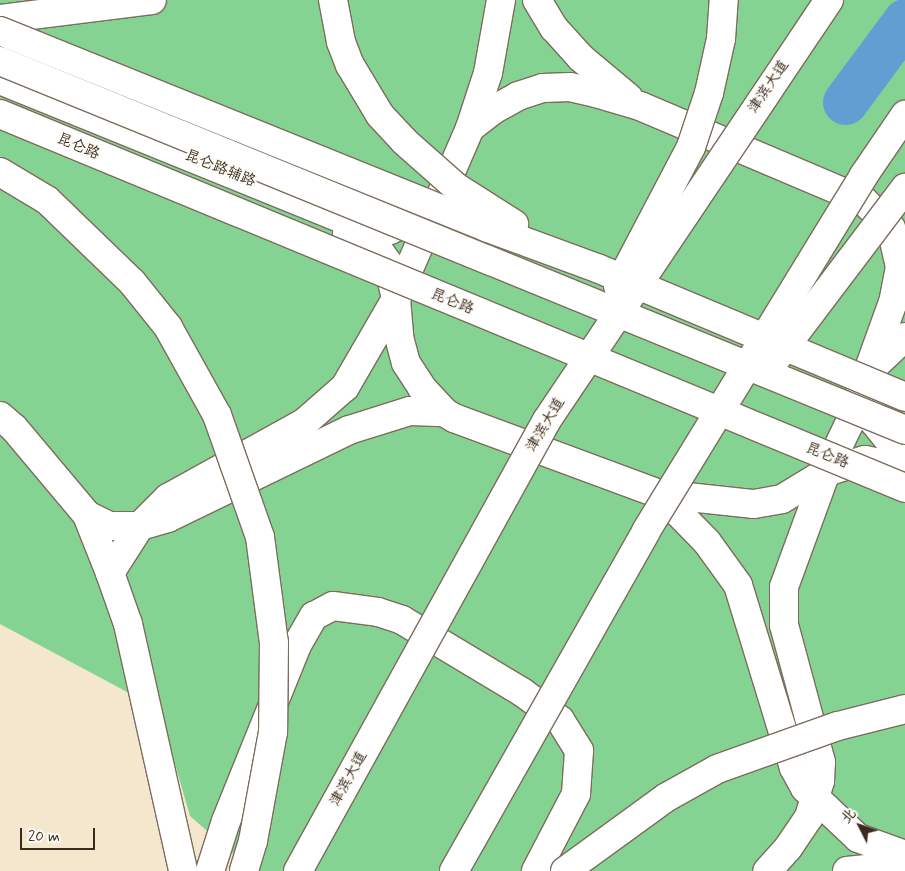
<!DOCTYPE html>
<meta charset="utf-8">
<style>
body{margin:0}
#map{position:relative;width:905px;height:871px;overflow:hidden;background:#f4e7ce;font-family:Mynerve,"LXGW WenKai TC",sans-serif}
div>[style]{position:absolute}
.green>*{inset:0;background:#85d392}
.river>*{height:45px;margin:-22.5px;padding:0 22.5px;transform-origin:22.5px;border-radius:22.5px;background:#639ed3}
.roads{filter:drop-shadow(1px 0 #7c6c5c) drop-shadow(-1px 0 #7c6c5c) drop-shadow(0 1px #7c6c5c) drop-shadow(0 -1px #7c6c5c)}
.tertiary>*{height:28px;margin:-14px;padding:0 14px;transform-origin:14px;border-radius:14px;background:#fff}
.secondary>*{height:28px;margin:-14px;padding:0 14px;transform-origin:14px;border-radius:14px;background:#fff}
.trunk>*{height:28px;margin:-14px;padding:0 14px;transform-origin:14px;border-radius:14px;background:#fff}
.bridges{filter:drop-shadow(1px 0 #7c6c5c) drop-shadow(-1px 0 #7c6c5c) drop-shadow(0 1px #7c6c5c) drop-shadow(0 -1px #7c6c5c)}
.trunk-bridge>*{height:28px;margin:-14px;padding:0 14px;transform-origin:14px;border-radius:14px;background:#fff}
span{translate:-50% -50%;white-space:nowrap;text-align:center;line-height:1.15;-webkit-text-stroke:4.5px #fdfcf7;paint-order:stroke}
.street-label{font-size:15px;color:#3b2a1e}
.north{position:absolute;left:835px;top:801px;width:50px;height:50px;-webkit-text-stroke:4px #fdfcf7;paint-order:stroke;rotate:311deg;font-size:14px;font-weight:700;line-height:20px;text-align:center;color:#3b2a1e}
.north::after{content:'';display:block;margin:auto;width:18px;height:22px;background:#3b2a1e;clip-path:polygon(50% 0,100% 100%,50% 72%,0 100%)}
.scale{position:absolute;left:20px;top:828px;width:75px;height:22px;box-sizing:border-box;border:2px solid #3b2a1e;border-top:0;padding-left:6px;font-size:15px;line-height:18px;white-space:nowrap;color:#3b2a1e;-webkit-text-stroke:4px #fdfcf7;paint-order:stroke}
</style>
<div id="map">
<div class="green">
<div style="clip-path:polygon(0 0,905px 0,905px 871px,253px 871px,190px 816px,159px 709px,0 624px)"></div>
</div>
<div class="river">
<div style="left:845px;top:102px;width:101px;rotate:-53.5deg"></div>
</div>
<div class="roads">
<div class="tertiary">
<div style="left:537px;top:0;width:33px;rotate:59deg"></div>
<div style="left:554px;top:28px;width:40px;rotate:48deg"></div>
<div style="left:581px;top:58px;width:62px;rotate:39.8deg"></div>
<div style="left:470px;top:128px;width:29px;rotate:-38deg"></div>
<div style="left:493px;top:110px;width:29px;rotate:-29deg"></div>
<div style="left:518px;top:96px;width:26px;rotate:-18deg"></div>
<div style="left:543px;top:88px;width:27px;rotate:-2deg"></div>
<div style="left:570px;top:87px;width:27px;rotate:13deg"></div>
<div style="left:596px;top:93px;width:46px;rotate:16.5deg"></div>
<div style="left:640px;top:106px;width:243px;rotate:23deg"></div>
<div style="left:864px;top:201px;width:38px;rotate:45deg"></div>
<div style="left:891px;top:228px;width:40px;rotate:77deg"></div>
<div style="left:900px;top:267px;width:36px;rotate:101deg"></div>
<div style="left:893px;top:302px;width:130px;rotate:109.8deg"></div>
<div style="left:849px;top:424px;width:53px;rotate:115.6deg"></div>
<div style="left:826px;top:472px;width:122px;rotate:110.1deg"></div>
<div style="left:784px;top:587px;width:38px;rotate:90deg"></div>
<div style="left:784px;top:625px;width:142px;rotate:74.9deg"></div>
<div style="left:821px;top:762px;width:19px;rotate:93deg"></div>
<div style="left:820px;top:781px;width:38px;rotate:107deg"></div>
<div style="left:809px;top:817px;width:37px;rotate:124deg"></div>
<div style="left:788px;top:848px;width:31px;rotate:132deg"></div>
<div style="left:396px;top:299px;width:38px;rotate:85deg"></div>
<div style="left:399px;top:337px;width:27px;rotate:75deg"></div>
<div style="left:406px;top:363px;width:30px;rotate:57deg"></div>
<div style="left:422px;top:388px;width:33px;rotate:47deg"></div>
<div style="left:444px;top:412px;width:12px;rotate:31deg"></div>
<div style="left:454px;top:418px;width:220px;rotate:20.3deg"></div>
<div style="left:660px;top:494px;width:95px;rotate:6.1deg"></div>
<div style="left:754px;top:504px;width:28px;rotate:-10deg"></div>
<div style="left:782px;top:499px;width:52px;rotate:-31.5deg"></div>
<div style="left:873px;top:367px;width:44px;rotate:-43.2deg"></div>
<div style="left:660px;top:494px;width:67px;rotate:45.6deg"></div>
<div style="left:707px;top:542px;width:53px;rotate:54.2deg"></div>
<div style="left:738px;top:585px;width:191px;rotate:73deg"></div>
<div style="left:794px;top:768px;width:23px;rotate:61deg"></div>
<div style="left:805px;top:788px;width:73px;rotate:43.3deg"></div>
<div style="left:858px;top:838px;width:50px;rotate:19.9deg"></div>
<div style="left:87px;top:515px;width:25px;rotate:26deg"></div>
<div style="left:110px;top:526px;width:30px"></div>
<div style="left:140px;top:526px;width:29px;rotate:-16deg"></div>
<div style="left:168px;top:518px;width:201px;rotate:-25.9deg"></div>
<div style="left:349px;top:430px;width:64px;rotate:-17.3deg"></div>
<div style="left:410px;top:411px;width:34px;rotate:2deg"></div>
<div style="left:110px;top:573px;width:56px;rotate:-57.4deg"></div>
<div style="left:140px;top:526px;width:40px;rotate:-45deg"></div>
<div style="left:168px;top:498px;width:157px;rotate:-29deg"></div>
<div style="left:305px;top:422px;width:53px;rotate:-41.2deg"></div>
<div style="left:345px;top:387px;width:102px;rotate:-59.9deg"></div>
<div style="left:396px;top:299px;width:186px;rotate:-66.6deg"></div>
<div style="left:470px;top:128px;width:58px;rotate:-71.9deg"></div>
<div style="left:488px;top:73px;width:74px;rotate:-79.9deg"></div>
<div style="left:210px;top:871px;width:52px;rotate:-72.3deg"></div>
<div style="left:226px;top:821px;width:190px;rotate:-68deg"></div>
<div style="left:297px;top:645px;width:34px;rotate:-60deg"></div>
<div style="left:314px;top:616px;width:21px;rotate:-28deg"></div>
<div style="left:333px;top:606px;width:45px;rotate:7.6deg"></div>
<div style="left:378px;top:612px;width:25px;rotate:18deg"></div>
<div style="left:402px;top:620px;width:140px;rotate:31deg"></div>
<div style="left:522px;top:692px;width:47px;rotate:36.4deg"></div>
<div style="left:560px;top:720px;width:36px;rotate:58deg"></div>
<div style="left:579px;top:751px;width:43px;rotate:94deg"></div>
<div style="left:576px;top:794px;width:87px;rotate:117.5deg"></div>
</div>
<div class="secondary">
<div style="left:0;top:80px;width:391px;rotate:22.1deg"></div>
<div style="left:362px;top:227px;width:15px;rotate:16deg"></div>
<div style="left:376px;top:231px;width:14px;rotate:-4deg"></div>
<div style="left:390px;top:230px;width:27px;rotate:-24deg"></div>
<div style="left:347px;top:233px;width:23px;rotate:20deg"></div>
<div style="left:369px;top:241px;width:12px;rotate:42deg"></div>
<div style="left:378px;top:249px;width:16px;rotate:55deg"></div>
<div style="left:387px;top:262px;width:38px;rotate:76deg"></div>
<div style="left:870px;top:370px;width:25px;rotate:95deg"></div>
<div style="left:868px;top:395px;width:28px;rotate:77deg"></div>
<div style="left:874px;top:422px;width:26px;rotate:51deg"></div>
<div style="left:890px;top:442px;width:17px;rotate:31deg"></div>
<div style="left:0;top:416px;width:18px;rotate:41deg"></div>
<div style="left:14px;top:428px;width:114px;rotate:50deg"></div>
<div style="left:87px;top:515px;width:62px;rotate:68.4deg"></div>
<div style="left:110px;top:573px;width:54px;rotate:70.6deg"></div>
<div style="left:128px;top:624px;width:253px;rotate:77.4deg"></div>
<div style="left:826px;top:472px;width:41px;rotate:-17.1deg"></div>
<div style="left:865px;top:460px;width:41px;rotate:11.3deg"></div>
<div style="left:847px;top:871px;width:58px;rotate:-5.9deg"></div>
</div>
<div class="trunk">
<div style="left:0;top:19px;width:153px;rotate:-7.1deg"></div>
</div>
</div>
<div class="bridges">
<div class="trunk-bridge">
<div style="left:333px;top:0;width:43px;rotate:79.2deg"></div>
<div style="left:341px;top:42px;width:25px;rotate:69deg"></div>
<div style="left:350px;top:65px;width:58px;rotate:59deg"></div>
<div style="left:380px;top:115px;width:35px;rotate:47deg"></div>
<div style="left:404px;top:141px;width:69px;rotate:41.5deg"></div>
<div style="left:456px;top:187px;width:69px;rotate:32.5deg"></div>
<div style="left:0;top:31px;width:526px;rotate:21.98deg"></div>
<div style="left:488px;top:228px;width:116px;rotate:20.2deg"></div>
<div style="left:597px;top:268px;width:334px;rotate:22.7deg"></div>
<div style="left:0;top:61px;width:977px;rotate:22.18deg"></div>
<div style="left:0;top:114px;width:979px;rotate:22.45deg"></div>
<div style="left:0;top:172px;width:55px;rotate:30.8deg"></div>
<div style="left:47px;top:200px;width:118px;rotate:44deg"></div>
<div style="left:132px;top:282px;width:58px;rotate:51.3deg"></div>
<div style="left:168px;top:327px;width:101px;rotate:60.9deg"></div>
<div style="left:217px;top:415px;width:129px;rotate:70.6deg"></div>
<div style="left:260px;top:537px;width:107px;rotate:82.5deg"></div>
<div style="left:274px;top:643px;width:89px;rotate:90.6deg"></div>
<div style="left:273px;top:732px;width:111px;rotate:100.4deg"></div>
<div style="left:253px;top:841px;width:31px;rotate:107deg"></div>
<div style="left:618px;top:286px;width:157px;rotate:-62.3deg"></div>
<div style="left:691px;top:147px;width:57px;rotate:-71.6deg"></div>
<div style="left:709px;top:93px;width:55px;rotate:-77.5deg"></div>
<div style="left:721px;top:39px;width:39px;rotate:-86deg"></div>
<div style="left:775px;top:360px;width:216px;rotate:-52.9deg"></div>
<div style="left:298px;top:871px;width:515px;rotate:-61.1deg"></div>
<div style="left:547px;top:420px;width:506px;rotate:-56.12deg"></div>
<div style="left:454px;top:871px;width:390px;rotate:-60.5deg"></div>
<div style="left:646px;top:531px;width:417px;rotate:-58.5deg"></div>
<div style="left:864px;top:175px;width:73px;rotate:-55.7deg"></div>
<div style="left:565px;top:871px;width:126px;rotate:-36deg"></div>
<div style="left:667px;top:797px;width:57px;rotate:-29.2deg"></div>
<div style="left:717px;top:769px;width:128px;rotate:-19.6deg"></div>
<div style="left:838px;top:726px;width:69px;rotate:-14.2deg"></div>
</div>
</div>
<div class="street-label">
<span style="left:769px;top:87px;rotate:-56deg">津滨大道</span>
<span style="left:78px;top:147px;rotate:23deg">昆仑路</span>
<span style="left:220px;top:169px;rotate:22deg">昆仑路辅路</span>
<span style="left:452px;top:302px;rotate:22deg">昆仑路</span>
<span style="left:546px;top:425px;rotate:-59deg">津滨大道</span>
<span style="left:827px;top:456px;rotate:22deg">昆仑路</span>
<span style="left:349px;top:779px;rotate:-61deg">津滨大道</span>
</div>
<div class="north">北</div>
<div class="scale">20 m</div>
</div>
